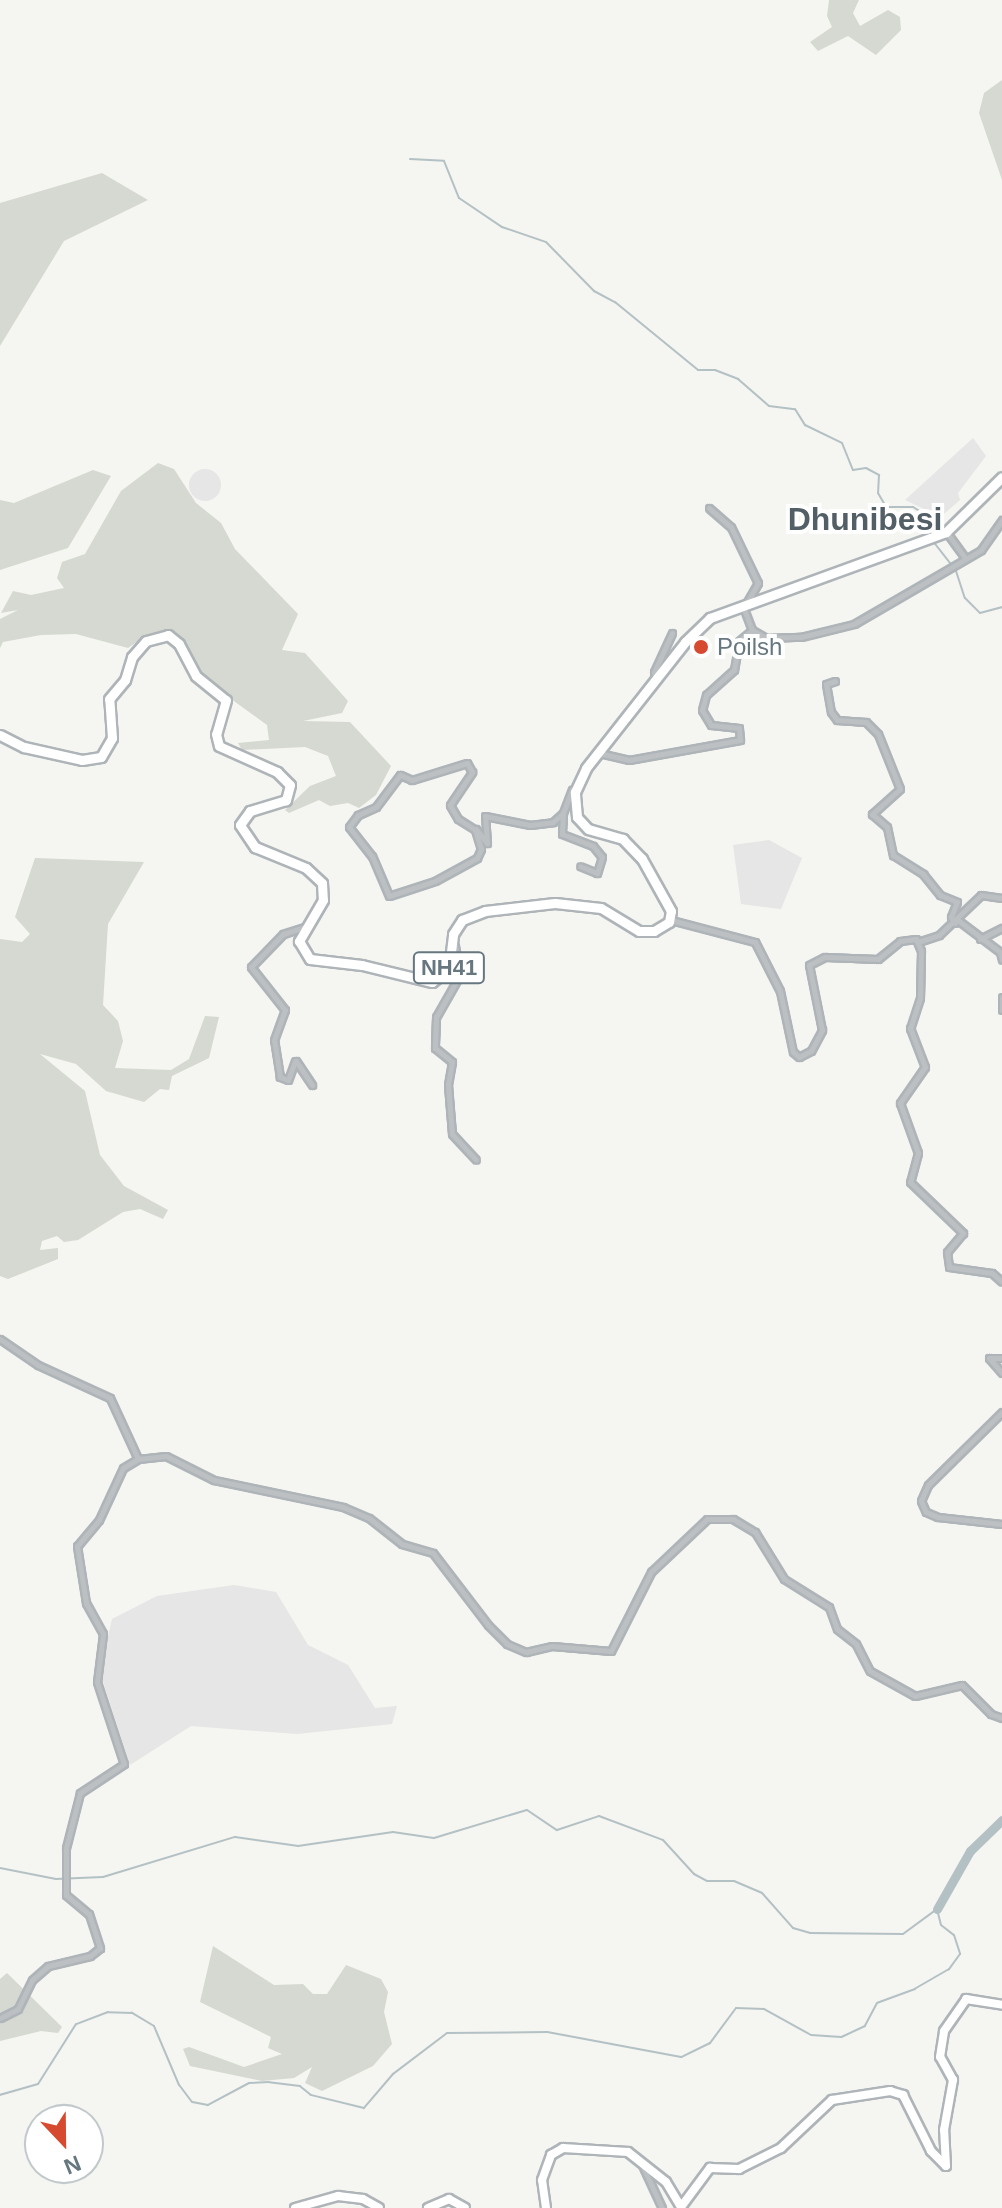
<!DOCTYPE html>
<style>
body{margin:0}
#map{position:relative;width:1002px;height:2208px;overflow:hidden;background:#f5f5f1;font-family:Helvetica,sans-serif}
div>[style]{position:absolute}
.built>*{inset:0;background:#e5e6e5}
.round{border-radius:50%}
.green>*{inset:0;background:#d5d9d1}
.stream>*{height:2px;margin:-1px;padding:0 1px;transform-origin:1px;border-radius:1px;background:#b4c1c4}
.river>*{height:9px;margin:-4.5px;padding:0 4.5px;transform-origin:4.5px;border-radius:4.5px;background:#b4c1c4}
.roads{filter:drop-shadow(2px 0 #aeb4b8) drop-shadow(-2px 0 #aeb4b8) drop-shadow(0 2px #aeb4b8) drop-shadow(0 -2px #aeb4b8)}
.minor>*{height:5px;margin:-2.5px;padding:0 2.5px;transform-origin:2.5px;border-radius:2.5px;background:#bcc0c3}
.secondary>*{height:8px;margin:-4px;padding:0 4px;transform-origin:4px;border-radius:4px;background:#fff}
.trunk>*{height:9px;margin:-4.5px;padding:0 4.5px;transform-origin:4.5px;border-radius:4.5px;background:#fff}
.dots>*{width:22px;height:22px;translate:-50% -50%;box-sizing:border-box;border:4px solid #fff;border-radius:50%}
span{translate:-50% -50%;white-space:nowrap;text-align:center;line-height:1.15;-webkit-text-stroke:8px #fff;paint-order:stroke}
.shield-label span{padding:2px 6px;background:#fff;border:2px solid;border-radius:6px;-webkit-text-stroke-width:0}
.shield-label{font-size:22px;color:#667780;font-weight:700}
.poi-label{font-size:24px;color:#667780}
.left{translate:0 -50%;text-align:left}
.district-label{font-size:32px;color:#535f66;font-weight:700}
.north{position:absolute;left:24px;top:2104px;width:80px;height:80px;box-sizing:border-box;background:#fff;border:2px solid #c2c9cc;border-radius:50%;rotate:158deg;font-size:22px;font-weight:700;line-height:32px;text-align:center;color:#667780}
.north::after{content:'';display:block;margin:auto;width:28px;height:36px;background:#d64b30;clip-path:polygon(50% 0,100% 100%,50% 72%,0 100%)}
</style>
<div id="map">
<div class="built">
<div style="clip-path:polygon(973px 438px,986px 456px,958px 493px,960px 500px,929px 527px,924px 509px,905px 500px)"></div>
<div class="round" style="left:189px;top:469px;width:32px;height:32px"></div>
<div style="clip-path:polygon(769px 840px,802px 858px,781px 909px,741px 904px,733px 845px)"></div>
<div style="clip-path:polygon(234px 1585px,276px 1592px,308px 1645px,348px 1665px,375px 1708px,397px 1706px,392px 1724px,297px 1734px,191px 1726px,130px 1765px,100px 1672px,112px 1619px,157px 1596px)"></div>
</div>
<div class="green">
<div style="clip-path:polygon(829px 0,859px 0,853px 13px,860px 26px,888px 10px,900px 17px,901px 30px,876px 55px,848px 36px,818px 51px,810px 42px,832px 27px,827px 16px)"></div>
<div style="clip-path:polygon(1002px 80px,1002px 180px,979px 113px,984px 93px)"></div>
<div style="clip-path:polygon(102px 173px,148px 200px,64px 241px,0 346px,0 203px)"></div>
<div style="clip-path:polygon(158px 463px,174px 469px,196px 503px,221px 523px,235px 549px,298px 614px,282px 650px,305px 653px,348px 701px,342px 713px,303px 721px,350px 722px,391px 766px,376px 795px,359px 808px,348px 803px,330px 806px,319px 800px,289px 813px,285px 810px,310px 786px,336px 776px,328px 756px,305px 747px,242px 750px,238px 743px,269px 740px,267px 725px,202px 678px,177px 633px,148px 634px,128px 648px,76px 634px,41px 635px,3px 642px,0 648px,0 619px,18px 610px,1px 613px,13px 591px,31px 595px,64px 588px,57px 578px,62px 562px,85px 554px,121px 491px)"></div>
<div style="clip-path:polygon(93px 470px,111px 476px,68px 548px,0 570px,0 500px,14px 503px)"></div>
<div style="clip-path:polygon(35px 858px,144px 862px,108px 924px,103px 1005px,118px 1021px,123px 1041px,115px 1068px,171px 1070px,189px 1059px,205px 1016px,219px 1017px,209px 1058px,172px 1076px,169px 1090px,160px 1089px,144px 1102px,106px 1091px,76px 1064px,40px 1054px,85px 1091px,100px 1155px,124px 1186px,168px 1210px,163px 1219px,140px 1209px,123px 1212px,78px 1240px,64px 1242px,57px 1236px,42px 1241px,40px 1250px,58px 1248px,58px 1259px,8px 1279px,0 1276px,0 939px,22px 942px,30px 934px,15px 917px)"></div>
<div style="clip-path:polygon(213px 1946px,274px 1985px,303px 1984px,313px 1994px,327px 1994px,346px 1965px,381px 1979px,388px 1992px,384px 2012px,392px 2044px,373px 2066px,322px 2091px,305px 2083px,312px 2067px,294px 2078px,262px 2081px,190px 2066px,183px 2049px,189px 2047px,244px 2067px,282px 2054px,268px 2048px,271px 2037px,200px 2002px)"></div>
<div style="clip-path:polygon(7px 1973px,62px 2027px,58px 2033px,41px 2031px,0 2041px,0 1979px)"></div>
</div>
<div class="stream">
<div style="left:410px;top:159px;width:34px;rotate:3deg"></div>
<div style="left:444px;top:161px;width:40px;rotate:68deg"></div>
<div style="left:459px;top:198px;width:52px;rotate:34deg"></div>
<div style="left:502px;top:227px;width:46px;rotate:18.8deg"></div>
<div style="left:546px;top:242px;width:69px;rotate:45.6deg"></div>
<div style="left:594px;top:291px;width:24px;rotate:28deg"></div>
<div style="left:615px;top:302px;width:107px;rotate:39.3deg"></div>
<div style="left:698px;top:370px;width:17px"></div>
<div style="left:715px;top:370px;width:25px;rotate:21deg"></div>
<div style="left:738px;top:379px;width:41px;rotate:41.1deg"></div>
<div style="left:769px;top:406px;width:26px;rotate:7deg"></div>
<div style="left:795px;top:409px;width:19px;rotate:58deg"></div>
<div style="left:805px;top:425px;width:41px;rotate:25.9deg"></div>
<div style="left:842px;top:443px;width:29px;rotate:68deg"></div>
<div style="left:853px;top:470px;width:13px;rotate:-9deg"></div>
<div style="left:866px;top:468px;width:15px;rotate:28deg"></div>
<div style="left:879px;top:475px;width:18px;rotate:93deg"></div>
<div style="left:878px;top:493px;width:16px;rotate:60deg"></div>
<div style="left:886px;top:507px;width:27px"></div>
<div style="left:913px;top:507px;width:13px;rotate:32deg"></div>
<div style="left:924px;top:514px;width:21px;rotate:76deg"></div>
<div style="left:932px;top:540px;width:39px;rotate:52deg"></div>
<div style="left:956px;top:571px;width:28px;rotate:72deg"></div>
<div style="left:965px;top:598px;width:21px;rotate:45deg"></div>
<div style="left:980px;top:613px;width:23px;rotate:-15deg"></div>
<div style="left:0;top:1868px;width:57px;rotate:11.1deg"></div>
<div style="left:56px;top:1879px;width:47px;rotate:-2.4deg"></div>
<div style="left:103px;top:1877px;width:138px;rotate:-16.9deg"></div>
<div style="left:235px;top:1837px;width:64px;rotate:8.1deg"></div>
<div style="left:298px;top:1846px;width:96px;rotate:-8.4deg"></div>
<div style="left:393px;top:1832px;width:41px;rotate:8.3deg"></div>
<div style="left:434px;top:1838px;width:97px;rotate:-16.8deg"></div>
<div style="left:527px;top:1810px;width:36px;rotate:34deg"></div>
<div style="left:557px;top:1830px;width:44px;rotate:-18.4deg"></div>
<div style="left:599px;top:1816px;width:68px;rotate:20.6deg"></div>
<div style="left:663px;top:1840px;width:46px;rotate:47.6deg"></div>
<div style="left:694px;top:1874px;width:15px;rotate:28deg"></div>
<div style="left:707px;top:1881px;width:27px"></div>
<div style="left:734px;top:1881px;width:30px;rotate:23deg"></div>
<div style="left:762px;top:1893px;width:47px;rotate:48.5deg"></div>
<div style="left:793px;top:1928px;width:18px;rotate:16deg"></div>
<div style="left:810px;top:1933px;width:93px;rotate:0.6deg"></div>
<div style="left:903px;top:1934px;width:42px;rotate:-36.3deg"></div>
<div style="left:937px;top:1909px;width:16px;rotate:76deg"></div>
<div style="left:941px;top:1925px;width:16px;rotate:38deg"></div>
<div style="left:954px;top:1935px;width:20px;rotate:72deg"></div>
<div style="left:960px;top:1954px;width:19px;rotate:126deg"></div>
<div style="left:949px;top:1969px;width:39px;rotate:150deg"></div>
<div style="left:915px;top:1989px;width:40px;rotate:159.8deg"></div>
<div style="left:877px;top:2003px;width:26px;rotate:118deg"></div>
<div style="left:865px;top:2026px;width:26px;rotate:155deg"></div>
<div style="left:841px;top:2037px;width:30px;rotate:-176deg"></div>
<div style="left:811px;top:2035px;width:54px;rotate:-151deg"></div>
<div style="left:764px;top:2009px;width:28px;rotate:-178deg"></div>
<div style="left:736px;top:2008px;width:44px;rotate:126.6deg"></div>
<div style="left:710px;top:2043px;width:32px;rotate:154deg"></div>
<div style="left:681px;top:2057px;width:136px;rotate:-169.4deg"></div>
<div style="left:547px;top:2032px;width:100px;rotate:179.4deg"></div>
<div style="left:447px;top:2033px;width:68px;rotate:142.8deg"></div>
<div style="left:393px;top:2074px;width:45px;rotate:130.5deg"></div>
<div style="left:364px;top:2108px;width:55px;rotate:-166.2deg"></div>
<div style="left:311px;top:2095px;width:14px;rotate:-141deg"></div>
<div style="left:300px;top:2086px;width:31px;rotate:-173deg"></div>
<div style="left:269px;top:2082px;width:20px;rotate:177deg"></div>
<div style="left:249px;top:2083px;width:47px;rotate:151.8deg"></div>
<div style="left:208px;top:2105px;width:16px;rotate:-169deg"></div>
<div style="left:192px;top:2102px;width:21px;rotate:-127deg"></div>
<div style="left:179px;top:2085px;width:64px;rotate:-113deg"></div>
<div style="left:154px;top:2026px;width:26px;rotate:-149deg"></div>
<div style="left:132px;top:2013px;width:24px;rotate:-178deg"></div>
<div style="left:108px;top:2012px;width:34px;rotate:159deg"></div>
<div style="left:76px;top:2024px;width:71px;rotate:122.3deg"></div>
<div style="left:38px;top:2084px;width:40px;rotate:164deg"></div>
</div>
<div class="river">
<div style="left:937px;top:1909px;width:67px;rotate:-60.4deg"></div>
<div style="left:970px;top:1851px;width:45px;rotate:-44.1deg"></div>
</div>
<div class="roads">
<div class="minor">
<div style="left:709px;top:508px;width:29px;rotate:41deg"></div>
<div style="left:731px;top:527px;width:62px;rotate:64.3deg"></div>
<div style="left:758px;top:583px;width:24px;rotate:120deg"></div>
<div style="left:947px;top:533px;width:31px;rotate:54deg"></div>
<div style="left:752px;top:630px;width:16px;rotate:30deg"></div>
<div style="left:766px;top:638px;width:35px;rotate:-2deg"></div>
<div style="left:801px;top:637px;width:55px;rotate:-13.8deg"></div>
<div style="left:854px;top:624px;width:147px;rotate:-30.2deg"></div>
<div style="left:981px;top:550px;width:37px;rotate:-55deg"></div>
<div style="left:656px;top:680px;width:8px;rotate:-104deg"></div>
<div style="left:654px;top:672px;width:43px;rotate:-65.2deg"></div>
<div style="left:835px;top:681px;width:9px;rotate:162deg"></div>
<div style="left:826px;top:684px;width:28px;rotate:80deg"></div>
<div style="left:831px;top:712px;width:10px;rotate:53deg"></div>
<div style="left:837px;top:720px;width:29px;rotate:4deg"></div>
<div style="left:866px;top:722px;width:17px;rotate:45deg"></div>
<div style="left:878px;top:734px;width:59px;rotate:68.2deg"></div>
<div style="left:900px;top:789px;width:38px;rotate:138deg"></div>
<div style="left:872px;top:814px;width:20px;rotate:41deg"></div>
<div style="left:887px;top:827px;width:29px;rotate:78deg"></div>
<div style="left:893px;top:855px;width:36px;rotate:32deg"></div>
<div style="left:923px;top:874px;width:27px;rotate:51deg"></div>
<div style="left:940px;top:895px;width:18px;rotate:22deg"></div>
<div style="left:957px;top:902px;width:16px;rotate:112deg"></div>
<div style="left:951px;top:917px;width:7px;rotate:56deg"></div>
<div style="left:599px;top:753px;width:31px;rotate:13deg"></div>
<div style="left:629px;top:760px;width:113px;rotate:-10.2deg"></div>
<div style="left:740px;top:740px;width:12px;rotate:-95deg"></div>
<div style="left:739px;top:728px;width:28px;rotate:-174deg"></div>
<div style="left:711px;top:725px;width:17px;rotate:-121deg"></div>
<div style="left:702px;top:710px;width:16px;rotate:-75deg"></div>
<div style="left:706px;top:695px;width:38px;rotate:-42deg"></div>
<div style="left:734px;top:670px;width:29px;rotate:-80deg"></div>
<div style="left:739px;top:641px;width:17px;rotate:-40deg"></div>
<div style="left:752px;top:630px;width:26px;rotate:-111deg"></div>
<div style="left:563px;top:814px;width:20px;rotate:93deg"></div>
<div style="left:562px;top:834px;width:33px;rotate:21deg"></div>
<div style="left:593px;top:846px;width:14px;rotate:51deg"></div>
<div style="left:602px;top:857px;width:17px;rotate:107deg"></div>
<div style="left:597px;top:873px;width:18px;rotate:-158deg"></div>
<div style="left:474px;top:829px;width:19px;rotate:-148deg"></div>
<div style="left:458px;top:819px;width:16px;rotate:-120deg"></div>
<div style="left:450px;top:805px;width:40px;rotate:-56deg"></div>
<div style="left:472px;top:772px;width:10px;rotate:-119deg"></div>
<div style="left:467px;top:763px;width:58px;rotate:162.8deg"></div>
<div style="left:412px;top:780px;width:13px;rotate:-157deg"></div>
<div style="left:400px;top:775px;width:40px;rotate:127deg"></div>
<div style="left:376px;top:807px;width:20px;rotate:156deg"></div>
<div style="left:358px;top:815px;width:15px;rotate:127deg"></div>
<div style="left:349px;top:827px;width:37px;rotate:52deg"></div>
<div style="left:372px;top:856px;width:43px;rotate:67deg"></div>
<div style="left:389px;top:896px;width:48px;rotate:-18.1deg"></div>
<div style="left:435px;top:881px;width:48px;rotate:-28.7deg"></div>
<div style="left:477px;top:858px;width:10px;rotate:-66deg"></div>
<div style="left:481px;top:849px;width:21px;rotate:-107deg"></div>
<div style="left:476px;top:829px;width:18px;rotate:52deg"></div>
<div style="left:487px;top:843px;width:27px;rotate:-94deg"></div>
<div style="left:485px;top:816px;width:46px;rotate:11.3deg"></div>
<div style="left:530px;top:825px;width:23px;rotate:-7deg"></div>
<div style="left:553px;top:822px;width:13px;rotate:-42deg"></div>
<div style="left:563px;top:813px;width:25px;rotate:-69deg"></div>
<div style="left:671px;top:920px;width:87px;rotate:14.7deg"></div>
<div style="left:755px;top:942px;width:55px;rotate:63deg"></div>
<div style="left:780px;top:991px;width:62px;rotate:78deg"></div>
<div style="left:793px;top:1052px;width:8px;rotate:40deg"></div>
<div style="left:799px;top:1057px;width:13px;rotate:-27deg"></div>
<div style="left:811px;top:1051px;width:24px;rotate:-62deg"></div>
<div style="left:822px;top:1030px;width:66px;rotate:-101.3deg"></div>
<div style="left:809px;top:965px;width:18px;rotate:-27deg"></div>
<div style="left:825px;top:957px;width:53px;rotate:2.2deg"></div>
<div style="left:878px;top:959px;width:28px;rotate:-39deg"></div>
<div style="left:900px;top:941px;width:16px;rotate:-7deg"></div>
<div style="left:916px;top:939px;width:13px;rotate:67deg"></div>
<div style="left:921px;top:951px;width:47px;rotate:91.2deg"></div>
<div style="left:920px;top:998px;width:32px;rotate:108deg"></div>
<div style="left:910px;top:1028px;width:42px;rotate:69deg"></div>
<div style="left:925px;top:1067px;width:44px;rotate:124.8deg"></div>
<div style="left:900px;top:1103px;width:53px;rotate:70.2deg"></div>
<div style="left:918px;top:1153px;width:30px;rotate:105deg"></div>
<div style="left:910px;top:1182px;width:74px;rotate:43.9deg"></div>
<div style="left:963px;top:1233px;width:25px;rotate:130deg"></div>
<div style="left:947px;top:1252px;width:15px;rotate:82deg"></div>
<div style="left:949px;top:1267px;width:43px;rotate:7.9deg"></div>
<div style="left:992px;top:1273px;width:13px;rotate:42deg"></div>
<div style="left:959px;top:921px;width:51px;rotate:37.1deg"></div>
<div style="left:1000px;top:952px;width:8px;rotate:76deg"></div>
<div style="left:980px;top:939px;width:25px;rotate:-27deg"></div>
<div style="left:918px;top:942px;width:22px;rotate:-18deg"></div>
<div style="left:939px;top:935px;width:58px;rotate:-43.6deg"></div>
<div style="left:981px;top:895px;width:21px;rotate:8deg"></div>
<div style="left:455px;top:946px;width:29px;rotate:80deg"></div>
<div style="left:460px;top:975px;width:48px;rotate:119.7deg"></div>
<div style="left:436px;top:1017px;width:31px;rotate:92deg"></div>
<div style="left:435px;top:1048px;width:22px;rotate:39deg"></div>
<div style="left:452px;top:1062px;width:23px;rotate:100deg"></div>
<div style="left:448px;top:1085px;width:49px;rotate:85.3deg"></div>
<div style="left:452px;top:1134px;width:35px;rotate:47deg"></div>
<div style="left:1002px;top:997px;width:13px;rotate:90deg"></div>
<div style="left:295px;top:1061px;width:20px;rotate:110deg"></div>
<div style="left:288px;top:1080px;width:9px;rotate:-159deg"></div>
<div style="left:280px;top:1077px;width:37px;rotate:-99deg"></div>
<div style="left:274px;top:1040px;width:32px;rotate:-70deg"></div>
<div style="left:285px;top:1010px;width:55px;rotate:-128.3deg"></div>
<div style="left:251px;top:967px;width:46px;rotate:-45.9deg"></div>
<div style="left:283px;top:934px;width:23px;rotate:-18deg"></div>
<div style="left:296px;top:1061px;width:29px;rotate:56deg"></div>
<div style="left:0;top:1339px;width:46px;rotate:34.4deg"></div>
<div style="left:38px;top:1365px;width:79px;rotate:24.6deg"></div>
<div style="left:110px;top:1398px;width:67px;rotate:65.3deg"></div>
<div style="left:138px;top:1459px;width:17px;rotate:149deg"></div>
<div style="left:123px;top:1468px;width:57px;rotate:114.8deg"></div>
<div style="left:99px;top:1520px;width:34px;rotate:130deg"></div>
<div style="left:77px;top:1546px;width:58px;rotate:81deg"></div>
<div style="left:86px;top:1603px;width:35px;rotate:61deg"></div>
<div style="left:103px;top:1634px;width:48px;rotate:97.1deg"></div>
<div style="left:97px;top:1682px;width:86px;rotate:71.8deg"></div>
<div style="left:124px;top:1764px;width:53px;rotate:146.6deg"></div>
<div style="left:80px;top:1793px;width:57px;rotate:104.3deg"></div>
<div style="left:66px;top:1848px;width:47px;rotate:90deg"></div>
<div style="left:66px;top:1895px;width:30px;rotate:40deg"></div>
<div style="left:89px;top:1914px;width:36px;rotate:72deg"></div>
<div style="left:100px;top:1948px;width:13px;rotate:141deg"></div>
<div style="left:90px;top:1956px;width:43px;rotate:166.6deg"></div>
<div style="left:48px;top:1966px;width:21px;rotate:139deg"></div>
<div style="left:32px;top:1980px;width:32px;rotate:116deg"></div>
<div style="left:18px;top:2009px;width:20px;rotate:153deg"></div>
<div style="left:1002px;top:1358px;width:13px;rotate:180deg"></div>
<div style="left:989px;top:1358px;width:20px;rotate:49deg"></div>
<div style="left:1002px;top:1412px;width:104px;rotate:135.4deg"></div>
<div style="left:928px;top:1485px;width:17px;rotate:114deg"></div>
<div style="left:921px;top:1501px;width:12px;rotate:66deg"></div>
<div style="left:926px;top:1512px;width:13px;rotate:23deg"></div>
<div style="left:938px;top:1517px;width:64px;rotate:6.2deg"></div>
<div style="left:138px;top:1459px;width:28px;rotate:-6deg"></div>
<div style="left:166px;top:1456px;width:54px;rotate:26.6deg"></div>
<div style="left:214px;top:1480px;width:132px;rotate:11.8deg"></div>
<div style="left:343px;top:1507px;width:28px;rotate:23deg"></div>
<div style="left:369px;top:1518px;width:42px;rotate:38.2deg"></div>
<div style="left:402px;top:1544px;width:32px;rotate:16deg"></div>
<div style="left:433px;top:1553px;width:91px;rotate:52.6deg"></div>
<div style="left:488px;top:1625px;width:27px;rotate:45deg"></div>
<div style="left:507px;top:1644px;width:21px;rotate:23deg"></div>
<div style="left:526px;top:1652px;width:27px;rotate:-13deg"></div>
<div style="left:552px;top:1646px;width:59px;rotate:4.8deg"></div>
<div style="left:611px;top:1651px;width:89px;rotate:-63.1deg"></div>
<div style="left:651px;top:1572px;width:77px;rotate:-43.4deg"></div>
<div style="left:707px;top:1519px;width:26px"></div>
<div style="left:733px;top:1519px;width:26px;rotate:31deg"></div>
<div style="left:755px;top:1532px;width:55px;rotate:58.3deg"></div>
<div style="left:784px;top:1579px;width:53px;rotate:31.9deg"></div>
<div style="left:829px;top:1607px;width:23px;rotate:70deg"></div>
<div style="left:837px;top:1629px;width:24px;rotate:38deg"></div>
<div style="left:856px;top:1644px;width:30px;rotate:63deg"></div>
<div style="left:870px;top:1671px;width:51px;rotate:29.1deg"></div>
<div style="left:915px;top:1696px;width:48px;rotate:-13.2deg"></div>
<div style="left:962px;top:1685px;width:41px;rotate:45deg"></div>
<div style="left:991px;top:1714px;width:12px;rotate:20deg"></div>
<div style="left:643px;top:2167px;width:45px;rotate:65.1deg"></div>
</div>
<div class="secondary">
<div style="left:295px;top:2208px;width:45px;rotate:-15.6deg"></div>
<div style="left:338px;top:2196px;width:25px;rotate:7deg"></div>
<div style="left:363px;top:2199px;width:18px;rotate:29deg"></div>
<div style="left:428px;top:2208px;width:23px;rotate:-23deg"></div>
<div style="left:449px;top:2199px;width:18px;rotate:29deg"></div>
<div style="left:546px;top:2208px;width:28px;rotate:-98deg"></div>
<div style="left:542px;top:2180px;width:27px;rotate:-70deg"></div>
<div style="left:551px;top:2155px;width:14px;rotate:-30deg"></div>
<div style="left:563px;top:2148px;width:65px;rotate:3.5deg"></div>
<div style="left:628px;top:2152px;width:48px;rotate:38.3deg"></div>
<div style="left:666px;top:2182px;width:29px;rotate:59deg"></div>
<div style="left:681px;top:2207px;width:49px;rotate:-53.4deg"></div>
<div style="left:710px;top:2168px;width:29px;rotate:2deg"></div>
<div style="left:739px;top:2169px;width:47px;rotate:-26.6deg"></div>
<div style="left:781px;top:2148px;width:70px;rotate:-43.3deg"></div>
<div style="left:832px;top:2100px;width:59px;rotate:-8.8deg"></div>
<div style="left:890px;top:2091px;width:14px;rotate:17deg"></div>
<div style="left:903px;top:2095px;width:63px;rotate:63.4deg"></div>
<div style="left:931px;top:2151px;width:21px;rotate:45deg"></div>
<div style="left:946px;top:2166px;width:36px;rotate:-93deg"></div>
<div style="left:944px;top:2130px;width:51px;rotate:-79.8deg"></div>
<div style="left:953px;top:2080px;width:26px;rotate:-119deg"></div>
<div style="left:940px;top:2057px;width:26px;rotate:-81deg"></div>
<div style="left:944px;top:2031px;width:39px;rotate:-55deg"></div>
<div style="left:966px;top:1999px;width:36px;rotate:9deg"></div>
</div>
<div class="trunk">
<div style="left:0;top:735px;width:27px;rotate:27deg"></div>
<div style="left:24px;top:747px;width:59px;rotate:12.6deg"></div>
<div style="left:82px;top:760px;width:19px;rotate:-9deg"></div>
<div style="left:101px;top:757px;width:22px;rotate:-60deg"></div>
<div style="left:112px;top:738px;width:39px;rotate:-94deg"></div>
<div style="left:109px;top:699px;width:25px;rotate:-50deg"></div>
<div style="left:125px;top:680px;width:24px;rotate:-73deg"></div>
<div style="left:132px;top:657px;width:21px;rotate:-49deg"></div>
<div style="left:146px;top:641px;width:23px;rotate:-15deg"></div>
<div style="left:168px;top:635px;width:14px;rotate:39deg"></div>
<div style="left:179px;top:644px;width:36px;rotate:62deg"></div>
<div style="left:196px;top:676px;width:38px;rotate:39deg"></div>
<div style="left:226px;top:700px;width:35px;rotate:106deg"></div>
<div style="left:216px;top:734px;width:12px;rotate:76deg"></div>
<div style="left:219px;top:746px;width:64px;rotate:24.1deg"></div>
<div style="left:277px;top:772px;width:18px;rotate:45deg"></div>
<div style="left:290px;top:785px;width:16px;rotate:105deg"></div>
<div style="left:286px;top:800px;width:38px;rotate:163deg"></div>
<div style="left:250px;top:811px;width:17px;rotate:126deg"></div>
<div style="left:240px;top:825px;width:27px;rotate:56deg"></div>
<div style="left:255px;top:847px;width:55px;rotate:22.4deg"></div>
<div style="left:306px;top:868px;width:22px;rotate:43deg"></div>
<div style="left:322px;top:883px;width:17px;rotate:87deg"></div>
<div style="left:323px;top:900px;width:48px;rotate:120.3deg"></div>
<div style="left:299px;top:941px;width:21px;rotate:59deg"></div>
<div style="left:310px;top:959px;width:52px;rotate:6.6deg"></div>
<div style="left:362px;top:965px;width:72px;rotate:13.7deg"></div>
<div style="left:432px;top:982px;width:22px;rotate:-39deg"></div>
<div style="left:449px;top:968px;width:34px;rotate:-83deg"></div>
<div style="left:453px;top:934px;width:17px;rotate:-57deg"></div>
<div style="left:462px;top:920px;width:25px;rotate:-21deg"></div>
<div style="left:485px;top:911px;width:70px;rotate:-6.5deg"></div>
<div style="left:555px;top:903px;width:46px;rotate:6.2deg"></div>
<div style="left:601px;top:908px;width:44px;rotate:31.2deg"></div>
<div style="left:639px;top:931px;width:15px"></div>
<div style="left:654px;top:931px;width:17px;rotate:-31deg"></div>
<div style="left:669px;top:922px;width:11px;rotate:-80deg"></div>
<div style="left:671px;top:911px;width:60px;rotate:-119.1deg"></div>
<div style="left:642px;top:859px;width:28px;rotate:-134deg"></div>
<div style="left:623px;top:839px;width:36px;rotate:-164deg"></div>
<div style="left:588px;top:829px;width:16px;rotate:-133deg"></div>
<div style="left:577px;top:817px;width:25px;rotate:-95deg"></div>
<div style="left:575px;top:792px;width:26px;rotate:-65deg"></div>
<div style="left:586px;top:768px;width:160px;rotate:-51.8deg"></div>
<div style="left:685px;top:642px;width:35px;rotate:-44deg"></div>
<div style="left:710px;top:618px;width:251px;rotate:-20deg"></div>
<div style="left:946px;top:532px;width:78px;rotate:-44.5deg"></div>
</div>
</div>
<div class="dots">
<div style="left:701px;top:647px;background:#d64b30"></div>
</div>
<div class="shield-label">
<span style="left:449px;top:968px">NH41</span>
</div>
<div class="poi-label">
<span class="left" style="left:717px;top:647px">Poilsh</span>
</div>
<div class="district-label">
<span style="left:865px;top:519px">Dhunibesi</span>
</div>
<div class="north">N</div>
</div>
